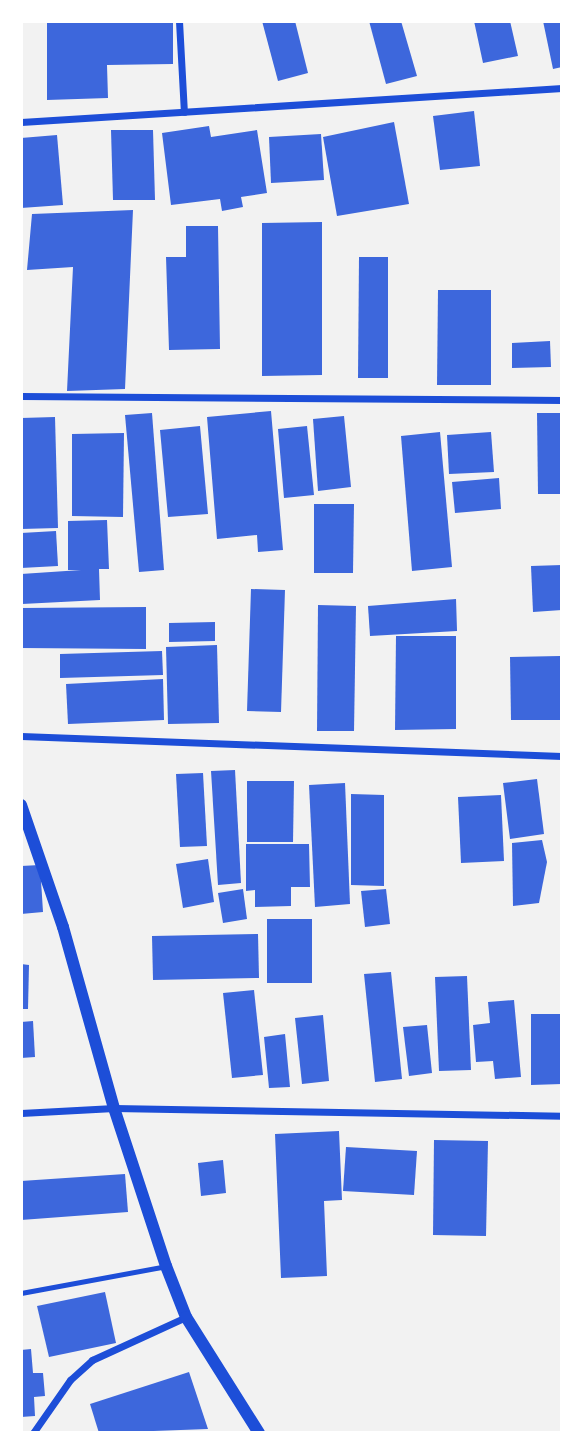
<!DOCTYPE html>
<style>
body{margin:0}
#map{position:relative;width:583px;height:1454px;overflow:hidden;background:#f2f2f2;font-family:"Fira Sans",sans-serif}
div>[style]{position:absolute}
.building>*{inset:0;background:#3d67dc}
.service>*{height:5px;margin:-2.5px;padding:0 2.5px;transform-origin:2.5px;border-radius:2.5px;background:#1d4ed8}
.minor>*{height:7px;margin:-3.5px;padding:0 3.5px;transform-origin:3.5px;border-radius:3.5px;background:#1d4ed8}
.tertiary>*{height:12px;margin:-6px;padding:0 6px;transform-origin:6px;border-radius:6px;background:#1d4ed8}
span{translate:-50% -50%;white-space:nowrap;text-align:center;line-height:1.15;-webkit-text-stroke:5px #fff;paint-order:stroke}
.frame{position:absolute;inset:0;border:23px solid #fff;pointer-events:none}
</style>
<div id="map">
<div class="building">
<div style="clip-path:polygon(173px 21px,173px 64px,107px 65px,108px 98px,47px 100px,47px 23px)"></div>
<div style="clip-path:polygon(262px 21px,295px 21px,308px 73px,278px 81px)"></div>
<div style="clip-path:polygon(369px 21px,401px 21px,417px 76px,386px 84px)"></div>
<div style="clip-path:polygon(474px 21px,510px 21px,518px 56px,483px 63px)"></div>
<div style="clip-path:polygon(543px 21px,562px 21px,562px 67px,553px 69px)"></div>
<div style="clip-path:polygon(474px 111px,480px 166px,440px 170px,433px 116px)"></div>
<div style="clip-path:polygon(394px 122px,409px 204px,337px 216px,323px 137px)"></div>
<div style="clip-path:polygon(209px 126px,211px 137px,257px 130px,267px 193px,241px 197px,243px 207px,222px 211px,220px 199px,171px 205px,162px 133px)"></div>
<div style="clip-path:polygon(111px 130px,153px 130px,155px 200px,113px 200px)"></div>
<div style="clip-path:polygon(321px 134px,324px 180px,271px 183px,269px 137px)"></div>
<div style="clip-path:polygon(57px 135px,63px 205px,21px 208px,21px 138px)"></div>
<div style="clip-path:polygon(133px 210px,125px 389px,67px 391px,73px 267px,27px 270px,32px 214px)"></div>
<div style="clip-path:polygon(322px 222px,322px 375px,262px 376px,262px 223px)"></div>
<div style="clip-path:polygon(186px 226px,218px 226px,220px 349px,169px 350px,166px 257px,186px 257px)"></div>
<div style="clip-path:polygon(359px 257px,388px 257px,388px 378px,358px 378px)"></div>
<div style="clip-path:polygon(438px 290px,491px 290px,491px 385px,437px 385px)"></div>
<div style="clip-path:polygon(550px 341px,551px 367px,512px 368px,512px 343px)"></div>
<div style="clip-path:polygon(271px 411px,283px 550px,258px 552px,257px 535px,217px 539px,207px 417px)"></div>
<div style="clip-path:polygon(152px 413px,164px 570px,139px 572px,125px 415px)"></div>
<div style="clip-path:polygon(537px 413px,562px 413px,562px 494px,538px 494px)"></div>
<div style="clip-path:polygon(344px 416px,351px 487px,318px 491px,313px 419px)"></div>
<div style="clip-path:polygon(55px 417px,58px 528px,21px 529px,21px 418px)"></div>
<div style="clip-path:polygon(200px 426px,208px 514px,168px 517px,160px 430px)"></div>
<div style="clip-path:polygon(307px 426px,314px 495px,284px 498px,278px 429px)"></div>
<div style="clip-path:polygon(440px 432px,452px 567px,412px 571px,401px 436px)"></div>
<div style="clip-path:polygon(491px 432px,494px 472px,449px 474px,447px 435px)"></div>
<div style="clip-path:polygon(124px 433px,123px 517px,72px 516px,72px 434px)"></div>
<div style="clip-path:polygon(499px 478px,501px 509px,455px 513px,452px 482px)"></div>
<div style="clip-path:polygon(314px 504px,354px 504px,353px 573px,314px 573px)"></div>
<div style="clip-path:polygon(107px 520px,109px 569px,99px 569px,100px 600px,22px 604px,21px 574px,81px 570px,68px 570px,68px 521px)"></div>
<div style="clip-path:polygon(56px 531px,58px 566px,21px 568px,21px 533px)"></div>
<div style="clip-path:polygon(562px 565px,562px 610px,533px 612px,531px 566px)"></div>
<div style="clip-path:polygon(251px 589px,285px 590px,281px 712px,247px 711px)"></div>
<div style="clip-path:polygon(456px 599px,457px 631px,370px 636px,368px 606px)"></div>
<div style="clip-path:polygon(318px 605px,356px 606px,354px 731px,317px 731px)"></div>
<div style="clip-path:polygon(146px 607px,146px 649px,21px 648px,21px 608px)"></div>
<div style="clip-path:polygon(215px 622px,215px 641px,169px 642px,169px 623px)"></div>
<div style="clip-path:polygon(396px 636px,456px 636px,456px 729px,395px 730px)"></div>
<div style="clip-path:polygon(217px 645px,219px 723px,168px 724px,166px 647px)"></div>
<div style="clip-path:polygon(162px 651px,163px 675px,60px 678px,60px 654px)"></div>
<div style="clip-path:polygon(560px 656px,560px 720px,511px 720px,510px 657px)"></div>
<div style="clip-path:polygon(163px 679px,164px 720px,68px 724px,66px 684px)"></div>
<div style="clip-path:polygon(235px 770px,241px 883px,218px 885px,211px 771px)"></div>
<div style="clip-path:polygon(203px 773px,207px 846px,180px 847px,176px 774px)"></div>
<div style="clip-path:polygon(537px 779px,544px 834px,510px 839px,503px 783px)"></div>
<div style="clip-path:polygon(247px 781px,294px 781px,293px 842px,247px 842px)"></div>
<div style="clip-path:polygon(345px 783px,350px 904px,315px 907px,309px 785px)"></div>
<div style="clip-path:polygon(351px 794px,384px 795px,384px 886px,351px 885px)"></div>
<div style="clip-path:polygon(501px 795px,504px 861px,461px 863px,458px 797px)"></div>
<div style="clip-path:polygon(542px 840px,547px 862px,539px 903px,513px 906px,512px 843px)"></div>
<div style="clip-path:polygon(246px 844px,309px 844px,310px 887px,291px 887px,291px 906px,255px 907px,255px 890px,246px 891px)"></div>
<div style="clip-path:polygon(208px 859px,214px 902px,183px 908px,176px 864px)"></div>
<div style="clip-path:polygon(40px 865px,43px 912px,21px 914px,21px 866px)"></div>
<div style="clip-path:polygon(243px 889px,247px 919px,223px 923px,218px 893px)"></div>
<div style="clip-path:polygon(386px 889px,390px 924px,365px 927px,361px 891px)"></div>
<div style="clip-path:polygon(267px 919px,312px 919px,312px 983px,267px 983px)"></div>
<div style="clip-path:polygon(258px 934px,259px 978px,153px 980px,152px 936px)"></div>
<div style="clip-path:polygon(21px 964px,29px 965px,28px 1009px,21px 1009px)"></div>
<div style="clip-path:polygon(391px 972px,402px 1079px,375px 1082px,364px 974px)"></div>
<div style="clip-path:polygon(467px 976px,471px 1070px,439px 1071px,435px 977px)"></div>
<div style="clip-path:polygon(254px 990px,263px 1075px,232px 1078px,223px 993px)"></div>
<div style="clip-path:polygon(514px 1000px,521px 1077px,495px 1079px,493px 1061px,476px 1062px,473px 1025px,490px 1023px,488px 1002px)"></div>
<div style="clip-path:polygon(531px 1014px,562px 1014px,562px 1084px,531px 1085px)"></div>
<div style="clip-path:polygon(323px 1015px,329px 1081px,302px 1084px,295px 1018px)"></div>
<div style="clip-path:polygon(33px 1021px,35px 1057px,21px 1058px,21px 1022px)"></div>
<div style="clip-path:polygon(427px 1025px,432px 1073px,409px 1076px,403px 1027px)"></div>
<div style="clip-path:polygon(285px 1034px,290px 1087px,269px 1088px,264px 1037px)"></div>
<div style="clip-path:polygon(339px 1131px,342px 1200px,324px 1201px,327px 1276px,281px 1278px,275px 1134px)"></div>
<div style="clip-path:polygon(434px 1140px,488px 1141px,486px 1236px,433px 1235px)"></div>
<div style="clip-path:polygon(346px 1147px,417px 1151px,414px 1195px,343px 1191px)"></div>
<div style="clip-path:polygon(223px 1160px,226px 1193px,201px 1196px,198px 1163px)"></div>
<div style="clip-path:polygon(125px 1174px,128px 1212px,21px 1220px,21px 1181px)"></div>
<div style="clip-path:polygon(105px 1292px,116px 1343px,49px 1357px,37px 1306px)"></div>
<div style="clip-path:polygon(31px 1349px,33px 1373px,43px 1373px,45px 1396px,34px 1397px,35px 1416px,21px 1417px,21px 1350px)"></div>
<div style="clip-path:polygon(189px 1372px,208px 1429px,99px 1433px,90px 1404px)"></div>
</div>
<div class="service">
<div style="left:21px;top:1293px;width:147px;rotate:-10.5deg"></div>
</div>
<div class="minor">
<div style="left:179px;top:21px;width:91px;rotate:86.9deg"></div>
<div style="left:21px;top:122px;width:542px;rotate:-3.6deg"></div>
<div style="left:21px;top:396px;width:541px;rotate:0.42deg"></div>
<div style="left:21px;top:736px;width:541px;rotate:2.12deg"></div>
<div style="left:21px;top:1113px;width:93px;rotate:-3.1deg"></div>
<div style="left:114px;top:1108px;width:448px;rotate:1deg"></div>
<div style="left:33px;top:1433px;width:65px;rotate:-55.1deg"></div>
<div style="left:70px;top:1380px;width:30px;rotate:-42deg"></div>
<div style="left:92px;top:1360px;width:103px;rotate:-24.6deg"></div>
</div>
<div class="tertiary">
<div style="left:21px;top:805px;width:129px;rotate:71deg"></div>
<div style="left:63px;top:927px;width:188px;rotate:74.3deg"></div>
<div style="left:114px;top:1108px;width:166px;rotate:71.8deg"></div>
<div style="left:166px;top:1266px;width:55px;rotate:68.6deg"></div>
<div style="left:186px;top:1317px;width:137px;rotate:57.8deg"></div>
</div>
<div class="frame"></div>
</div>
